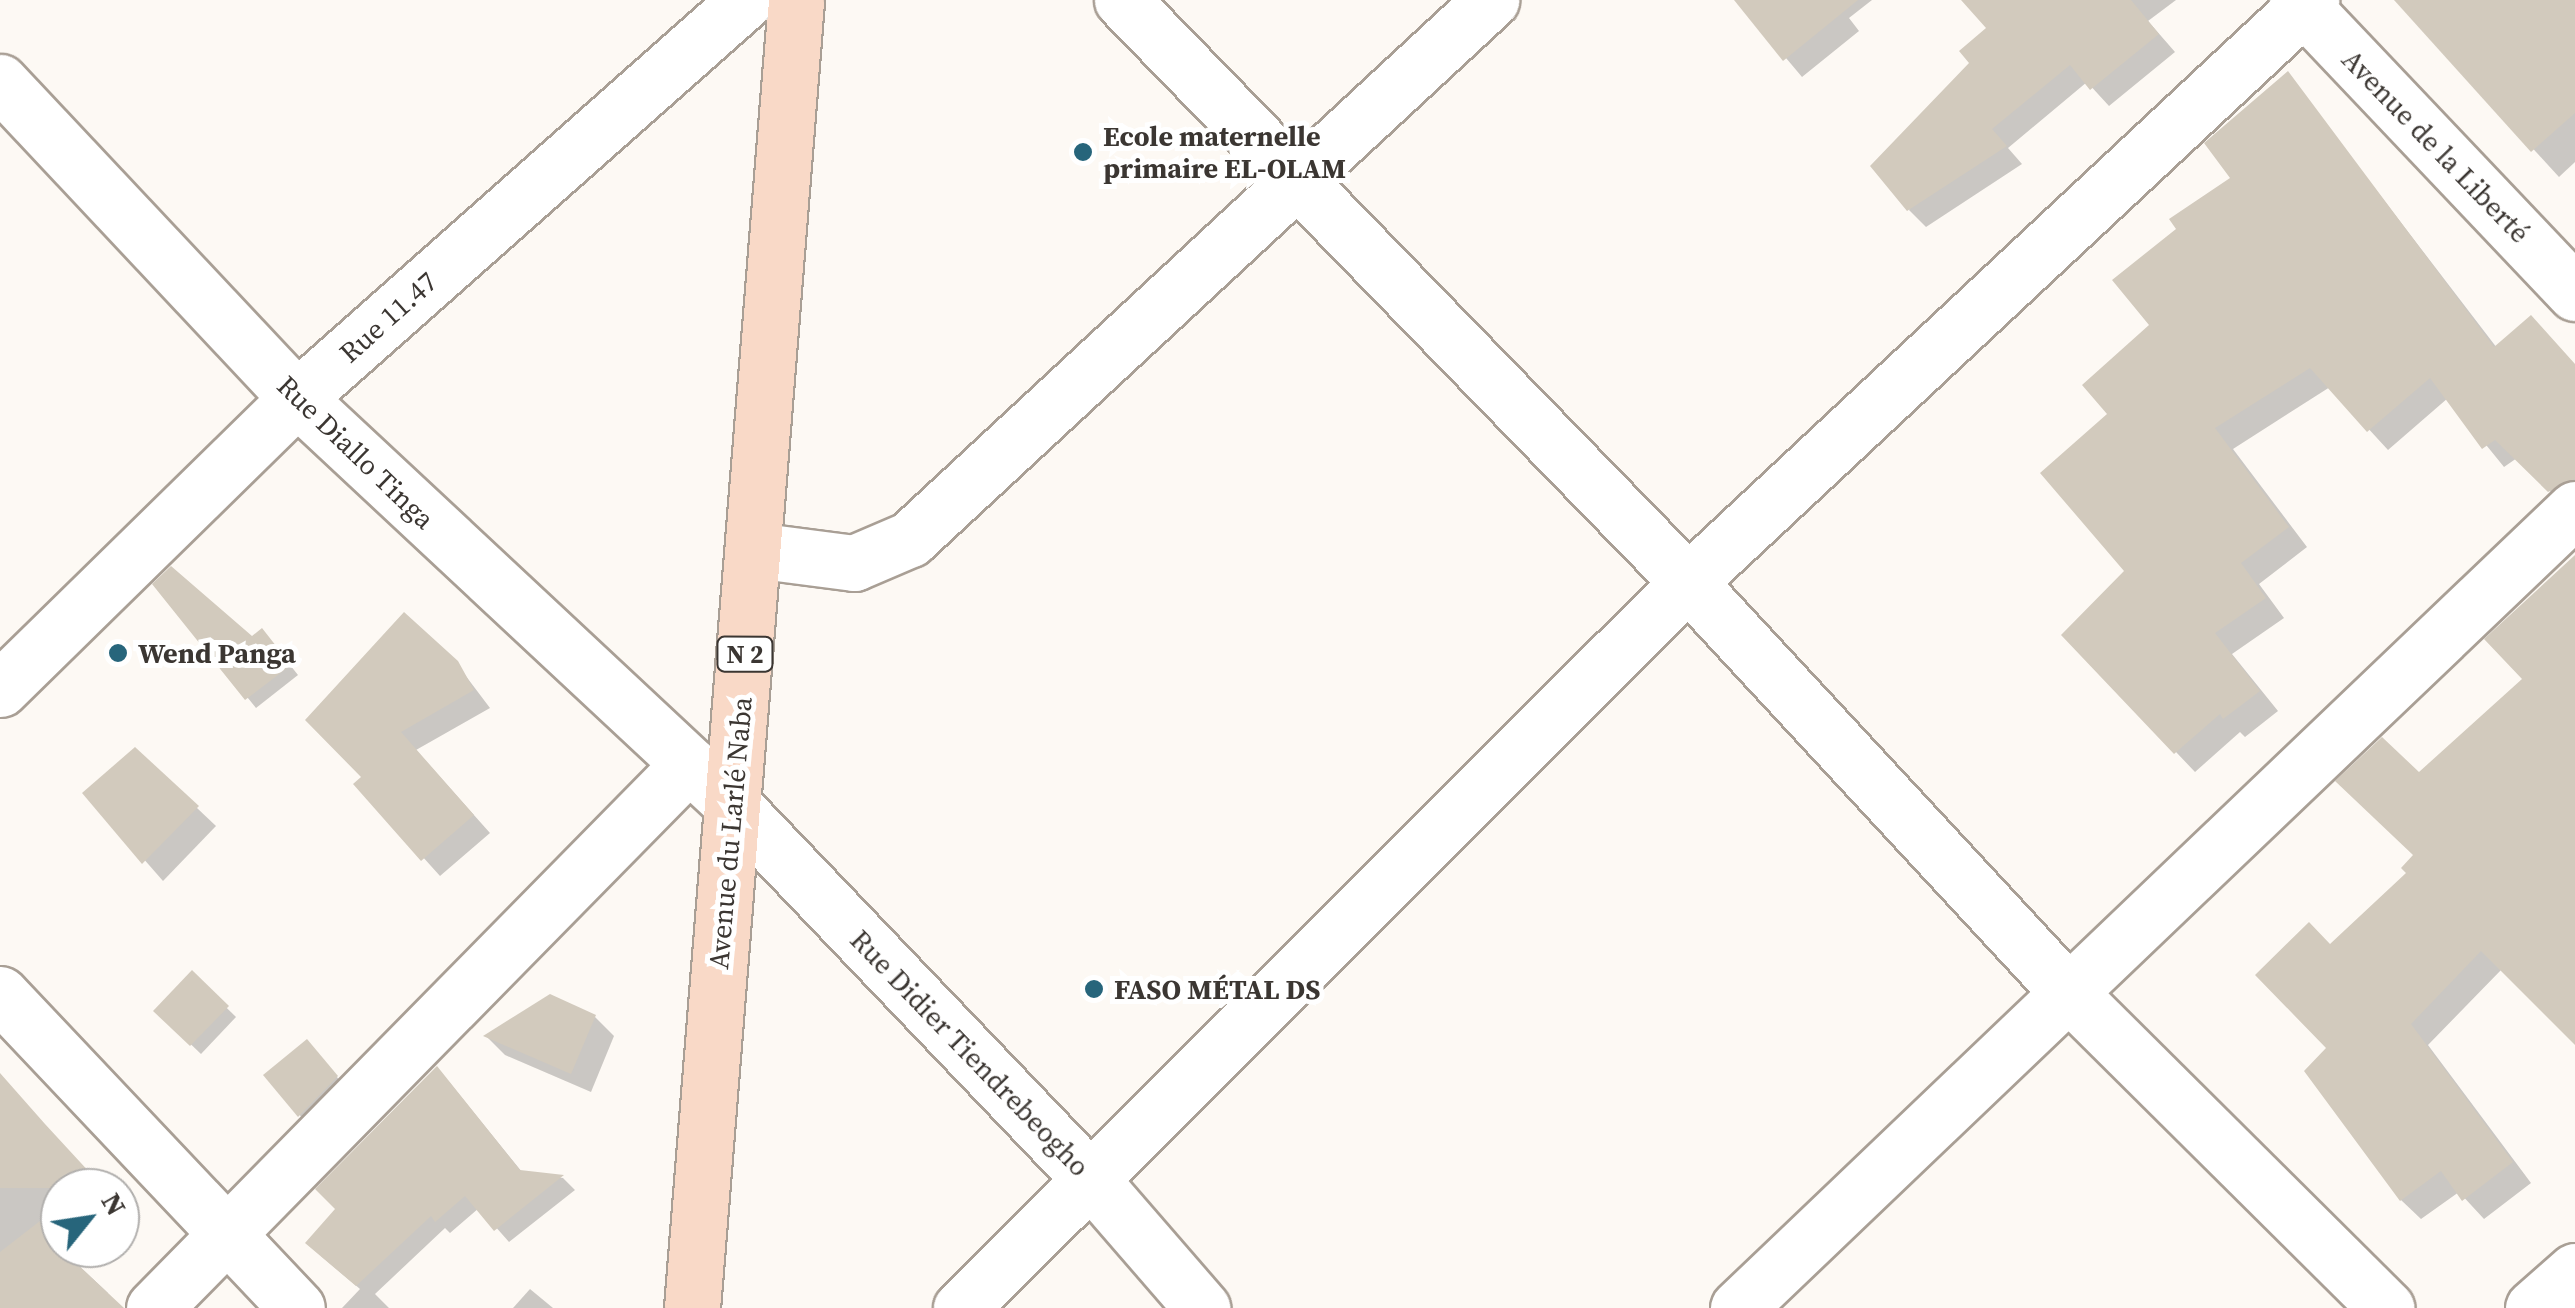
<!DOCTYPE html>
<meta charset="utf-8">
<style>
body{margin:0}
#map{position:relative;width:2575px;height:1308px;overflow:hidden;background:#fdf9f4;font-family:"Source Serif 4",serif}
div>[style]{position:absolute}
.shadow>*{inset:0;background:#0003}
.building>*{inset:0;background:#d2cabd}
.roads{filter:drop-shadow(2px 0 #a99f95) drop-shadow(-2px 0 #a99f95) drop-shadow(0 2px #a99f95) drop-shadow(0 -2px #a99f95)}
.minor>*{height:55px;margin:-27.5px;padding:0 27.5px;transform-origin:27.5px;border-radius:27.5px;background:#fff}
.secondary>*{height:55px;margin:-27.5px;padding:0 27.5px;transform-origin:27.5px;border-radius:27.5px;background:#fff}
.primary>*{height:55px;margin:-27.5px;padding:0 27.5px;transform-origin:27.5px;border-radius:27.5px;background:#f9d9c7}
.dots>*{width:28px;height:28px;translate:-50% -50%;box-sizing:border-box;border:5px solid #fff;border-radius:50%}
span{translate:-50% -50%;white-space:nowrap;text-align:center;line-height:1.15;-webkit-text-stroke:10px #fff;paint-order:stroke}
.shield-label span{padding:2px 8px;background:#fff;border:2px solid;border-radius:8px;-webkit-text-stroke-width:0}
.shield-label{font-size:25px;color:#3b3632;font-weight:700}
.poi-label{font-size:28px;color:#3b3632;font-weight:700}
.left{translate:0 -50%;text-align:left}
.street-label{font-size:28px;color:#3b3632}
.north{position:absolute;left:40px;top:1168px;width:100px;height:100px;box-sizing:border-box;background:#fff;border:2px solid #b1afad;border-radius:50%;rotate:60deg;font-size:28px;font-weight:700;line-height:40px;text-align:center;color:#3b3632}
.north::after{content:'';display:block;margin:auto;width:35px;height:45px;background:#27657b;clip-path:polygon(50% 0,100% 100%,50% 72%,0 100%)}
</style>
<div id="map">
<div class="shadow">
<div style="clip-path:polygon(1737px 0,1872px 0,1849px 18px,1859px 31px,1802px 77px)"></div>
<div style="clip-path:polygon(1965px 0,2176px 0,2148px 21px,2175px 52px,2109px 106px,2087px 82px,2008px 148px,2022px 164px,1926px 227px,1909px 210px,1990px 28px)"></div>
<div style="clip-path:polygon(2405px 0,2575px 0,2575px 162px,2559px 177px,2401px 4px)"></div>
<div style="clip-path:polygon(2288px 75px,2497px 348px,2575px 366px,2575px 506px,2569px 510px,2517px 458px,2504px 467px,2448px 398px,2388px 450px,2330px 387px,2233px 449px,2307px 547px,2259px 584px,2284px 618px,2232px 654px,2278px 711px,2245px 737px,2240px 732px,2195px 772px,2176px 752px,2127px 571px,2111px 415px,2153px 326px,2179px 230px,2233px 179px)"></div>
<div style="clip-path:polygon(2575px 558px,2575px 1041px,2502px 969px,2428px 1045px,2531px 1183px,2484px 1219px,2459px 1192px,2421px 1219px,2401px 1200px,2330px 1048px,2331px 947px,2410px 874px,2416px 855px,2419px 775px,2526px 680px)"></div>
<div style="clip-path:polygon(156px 584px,252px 639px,271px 641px,298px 675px,256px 708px)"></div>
<div style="clip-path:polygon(456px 663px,490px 708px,416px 750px,490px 833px,440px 876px,357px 784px)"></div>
<div style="clip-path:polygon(86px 793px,197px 808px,216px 826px,163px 881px)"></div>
<div style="clip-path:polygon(192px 974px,236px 1017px,201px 1054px,156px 1011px)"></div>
<div style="clip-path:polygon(595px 1017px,614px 1036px,591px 1092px,505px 1055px,487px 1037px)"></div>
<div style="clip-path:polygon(316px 1051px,345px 1087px,308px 1125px,267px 1076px)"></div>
<div style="clip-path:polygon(0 1076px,102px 1188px,60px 1188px,60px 1248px,108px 1293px,89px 1308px,6px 1308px,0 1300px)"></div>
<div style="clip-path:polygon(450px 1083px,522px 1172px,563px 1178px,575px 1190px,509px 1242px,479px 1208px,450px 1233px,445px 1228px,375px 1294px,389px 1308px,342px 1308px,360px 1289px,321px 1256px)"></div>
<div style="clip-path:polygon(530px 1289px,553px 1308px,513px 1308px)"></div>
</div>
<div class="building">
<div style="clip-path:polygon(1734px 0,1858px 0,1783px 61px)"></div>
<div style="clip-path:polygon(1961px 0,2131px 0,2159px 34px,2090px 90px,2070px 65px,1992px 129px,2007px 146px,1907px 211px,1870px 166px,1969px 63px,1959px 51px,1986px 28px)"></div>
<div style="clip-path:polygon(2394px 0,2575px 0,2575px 113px,2531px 152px)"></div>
<div style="clip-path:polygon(2288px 71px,2494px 347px,2531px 315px,2575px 364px,2575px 479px,2548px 492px,2495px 440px,2482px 449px,2430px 378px,2367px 432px,2310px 368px,2215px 428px,2289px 527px,2241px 563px,2266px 598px,2215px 633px,2260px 691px,2223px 719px,2220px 714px,2174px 754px,2061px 635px,2124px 571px,2040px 473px,2107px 414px,2082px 385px,2149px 325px,2112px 280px,2176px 229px,2169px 219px,2230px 178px,2204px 143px)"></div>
<div style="clip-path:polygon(2575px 555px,2575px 1045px,2481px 951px,2411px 1024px,2513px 1162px,2462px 1201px,2441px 1171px,2400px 1201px,2304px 1071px,2326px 1048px,2255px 975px,2309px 922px,2330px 944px,2406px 873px,2401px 868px,2413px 855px,2335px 781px,2382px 737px,2419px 772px,2522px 679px,2484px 639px)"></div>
<div style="clip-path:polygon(171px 566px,252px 636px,262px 628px,291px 665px,245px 700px,152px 584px)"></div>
<div style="clip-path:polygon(404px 612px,458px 661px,474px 690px,401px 732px,474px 815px,421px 861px,353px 784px,361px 777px,305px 720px)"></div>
<div style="clip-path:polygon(135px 747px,199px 806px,142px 864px,82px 793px)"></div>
<div style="clip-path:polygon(192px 970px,229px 1006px,190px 1046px,153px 1011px)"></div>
<div style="clip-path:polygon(550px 994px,596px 1015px,571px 1074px,483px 1036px)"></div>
<div style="clip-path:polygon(307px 1039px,338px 1076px,298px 1117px,263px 1075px)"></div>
<div style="clip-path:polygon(437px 1066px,520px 1170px,564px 1175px,494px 1231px,465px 1196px,435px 1222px,431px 1216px,356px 1286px,305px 1243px,335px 1209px,315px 1189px)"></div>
<div style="clip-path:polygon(0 1073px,45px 1124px,104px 1188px,0 1188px)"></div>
<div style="clip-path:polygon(40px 1221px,60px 1248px,124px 1308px,0 1308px,0 1252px)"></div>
</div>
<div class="roads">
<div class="minor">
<div style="left:1122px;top:0;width:812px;rotate:45.8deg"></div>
<div style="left:1688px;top:582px;width:555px;rotate:47.19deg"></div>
<div style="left:2065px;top:989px;width:453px;rotate:44.8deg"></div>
<div style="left:0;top:82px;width:434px;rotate:46.8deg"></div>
<div style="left:297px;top:398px;width:595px;rotate:43.03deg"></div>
<div style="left:732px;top:804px;width:523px;rotate:46.32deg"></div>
<div style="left:1093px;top:1182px;width:167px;rotate:49.1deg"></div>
<div style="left:754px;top:550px;width:101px;rotate:7.4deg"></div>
<div style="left:854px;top:563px;width:61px;rotate:-23.2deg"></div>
<div style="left:910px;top:539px;width:793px;rotate:-42.85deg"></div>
<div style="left:0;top:689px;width:416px;rotate:-44.4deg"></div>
<div style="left:297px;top:398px;width:600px;rotate:-41.55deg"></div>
<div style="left:0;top:994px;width:432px;rotate:46.6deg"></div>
<div style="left:154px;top:1308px;width:763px;rotate:-45.48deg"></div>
<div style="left:961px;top:1308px;width:1027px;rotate:-44.96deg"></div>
<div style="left:1688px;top:582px;width:853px;rotate:-43.05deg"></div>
<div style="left:1738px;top:1308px;width:1157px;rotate:-43.67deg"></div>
<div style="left:2533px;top:1308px;width:56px;rotate:-41.4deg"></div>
</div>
<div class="secondary">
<div style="left:2297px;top:0;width:404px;rotate:46.5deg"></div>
</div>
<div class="primary">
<div style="left:692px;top:1308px;width:1312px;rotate:-85.45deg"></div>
</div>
</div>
<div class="dots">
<div style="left:1083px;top:152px;background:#27657b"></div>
<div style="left:118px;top:653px;background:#27657b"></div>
<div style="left:1094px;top:989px;background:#27657b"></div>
</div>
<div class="shield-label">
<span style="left:745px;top:654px">N 2</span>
</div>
<div class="poi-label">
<span class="left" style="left:1103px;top:152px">Ecole maternelle<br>primaire EL-OLAM</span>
<span class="left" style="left:138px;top:653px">Wend Panga</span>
<span class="left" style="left:1114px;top:989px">FASO MÉTAL DS</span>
</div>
<div class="street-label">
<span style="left:2436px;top:146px;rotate:46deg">Avenue de la Liberté</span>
<span style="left:388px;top:317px;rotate:-42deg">Rue 11.47</span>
<span style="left:356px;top:452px;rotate:44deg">Rue Diallo Tinga</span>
<span style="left:730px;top:833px;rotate:-85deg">Avenue du Larlé Naba</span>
<span style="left:970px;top:1053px;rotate:46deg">Rue Didier Tiendrebeogho</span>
</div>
<div class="north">N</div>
</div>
